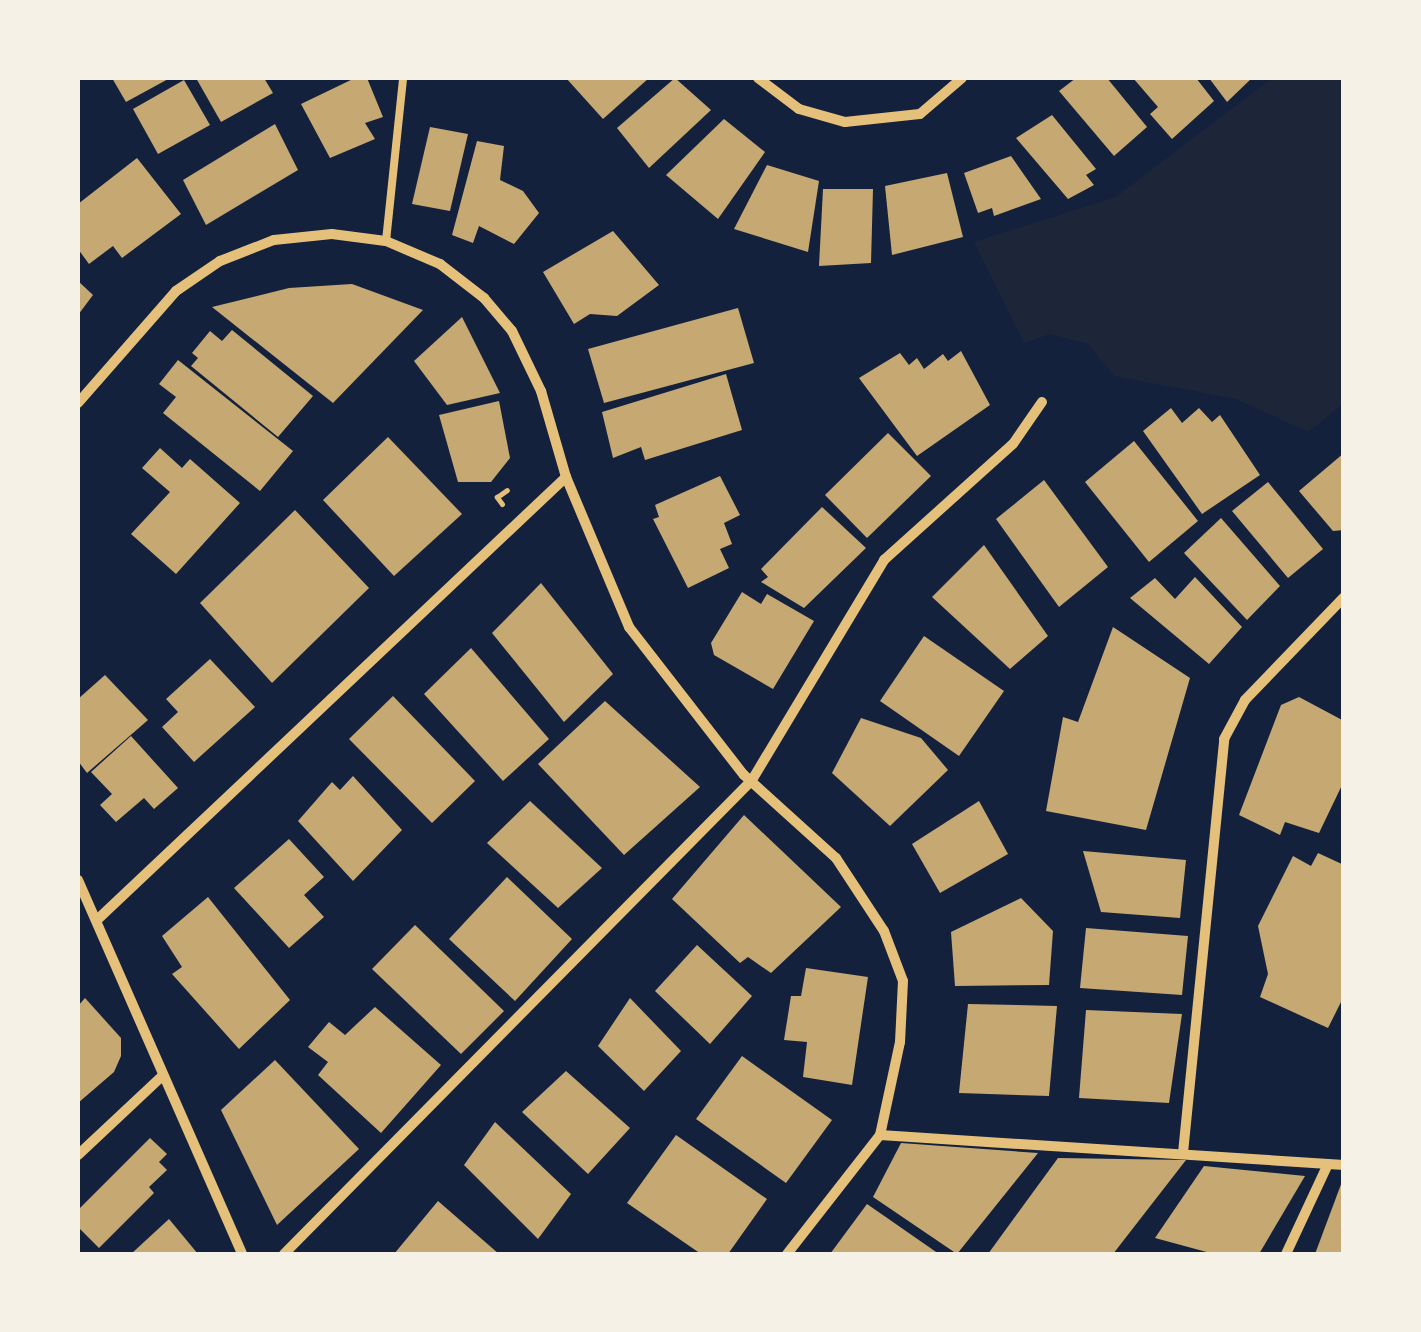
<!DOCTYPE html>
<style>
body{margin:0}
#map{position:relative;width:1421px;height:1332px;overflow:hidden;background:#14213d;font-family:Helvetica,sans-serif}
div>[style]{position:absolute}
.green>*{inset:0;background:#1d2539}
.building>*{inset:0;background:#c6a872}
.path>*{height:5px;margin:-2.5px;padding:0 2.5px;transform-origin:2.5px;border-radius:2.5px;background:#e5c07b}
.service>*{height:8px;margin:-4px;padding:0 4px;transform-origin:4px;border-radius:4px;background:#e5c07b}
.minor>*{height:10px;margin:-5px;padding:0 5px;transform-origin:5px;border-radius:5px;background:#e5c07b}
span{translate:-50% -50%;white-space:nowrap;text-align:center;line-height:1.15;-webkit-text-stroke:9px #f6f1e7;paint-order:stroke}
.frame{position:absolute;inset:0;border:80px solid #f6f1e7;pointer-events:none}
</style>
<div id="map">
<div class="green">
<div style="clip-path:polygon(1272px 78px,1343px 78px,1343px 404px,1308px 432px,1236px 399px,1115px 376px,1088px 344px,1050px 334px,1024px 343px,974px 242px,1116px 197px)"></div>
</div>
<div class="building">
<div style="clip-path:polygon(112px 78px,170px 78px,126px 102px)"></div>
<div style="clip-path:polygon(196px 78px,264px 78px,273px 93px,221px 122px)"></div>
<div style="clip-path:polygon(355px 78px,367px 78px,383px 117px,365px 123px,375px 139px,330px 158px,301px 104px)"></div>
<div style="clip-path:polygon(566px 78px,649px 78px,603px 119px)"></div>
<div style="clip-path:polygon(675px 78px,711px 110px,649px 168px,617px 128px)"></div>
<div style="clip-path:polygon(1076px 78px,1107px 78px,1147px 127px,1114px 156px,1059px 91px)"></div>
<div style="clip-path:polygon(1133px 78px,1196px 78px,1214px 101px,1172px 139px,1150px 114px,1158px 107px)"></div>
<div style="clip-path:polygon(1209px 78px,1252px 78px,1227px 102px)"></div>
<div style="clip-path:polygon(184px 80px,210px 125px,158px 154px,133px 109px)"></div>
<div style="clip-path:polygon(1052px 115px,1096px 169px,1086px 175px,1094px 185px,1068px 199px,1016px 138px)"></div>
<div style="clip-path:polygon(724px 119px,765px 152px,718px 219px,666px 175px)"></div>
<div style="clip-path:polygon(275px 124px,298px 170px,206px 225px,183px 180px)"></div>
<div style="clip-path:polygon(430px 127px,468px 134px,450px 211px,412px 204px)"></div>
<div style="clip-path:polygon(477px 141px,504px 146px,500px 180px,523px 191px,539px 213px,514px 244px,479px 226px,473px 243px,452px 235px)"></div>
<div style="clip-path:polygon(1011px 156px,1041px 199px,994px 216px,992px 208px,978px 213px,964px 173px)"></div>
<div style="clip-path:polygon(137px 158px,181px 214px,122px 258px,113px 246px,89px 264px,78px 249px,78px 204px)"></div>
<div style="clip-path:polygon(767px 165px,819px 181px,808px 252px,734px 229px)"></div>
<div style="clip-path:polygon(947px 173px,963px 237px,892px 255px,885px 186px)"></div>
<div style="clip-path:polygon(823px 189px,873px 189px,871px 263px,819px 266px)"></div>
<div style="clip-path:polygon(613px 231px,659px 285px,617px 316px,590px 314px,574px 324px,543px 272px)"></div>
<div style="clip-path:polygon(78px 281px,93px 295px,78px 315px)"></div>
<div style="clip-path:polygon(352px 284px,423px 310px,333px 403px,212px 307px,289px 288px)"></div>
<div style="clip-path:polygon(738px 308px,754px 363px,604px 403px,588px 349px)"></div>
<div style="clip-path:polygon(462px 317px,500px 393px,447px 405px,414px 361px)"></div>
<div style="clip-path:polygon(232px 330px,313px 396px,278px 437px,191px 366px,198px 358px,192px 353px,210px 331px,222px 341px)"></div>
<div style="clip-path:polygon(961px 351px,990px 405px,917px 456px,859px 378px,900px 353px,909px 365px,917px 358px,924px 369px,943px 354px,948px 361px)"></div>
<div style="clip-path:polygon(178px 360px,293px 451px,260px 491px,163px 413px,176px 397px,159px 384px)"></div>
<div style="clip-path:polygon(726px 374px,742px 430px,645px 460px,641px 447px,613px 458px,602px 412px)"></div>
<div style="clip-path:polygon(499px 401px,510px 458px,491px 482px,458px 482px,439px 415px)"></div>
<div style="clip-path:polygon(1171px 408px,1182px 423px,1199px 408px,1212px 422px,1220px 415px,1260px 475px,1202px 514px,1143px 431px)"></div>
<div style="clip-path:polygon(888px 433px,931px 476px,867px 538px,825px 495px)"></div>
<div style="clip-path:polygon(388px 437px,462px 514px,394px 576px,323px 500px)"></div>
<div style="clip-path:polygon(1134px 441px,1198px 521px,1149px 562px,1085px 482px)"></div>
<div style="clip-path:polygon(160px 448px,182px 468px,190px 459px,240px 503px,176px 574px,131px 534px,170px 492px,142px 468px)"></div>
<div style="clip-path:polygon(1344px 453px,1344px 530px,1333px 531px,1299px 491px)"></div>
<div style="clip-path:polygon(720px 476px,740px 515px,724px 523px,732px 544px,720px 549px,729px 568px,688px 588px,653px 519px,659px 517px,655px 505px)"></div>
<div style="clip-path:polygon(1044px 480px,1108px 567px,1059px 607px,996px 519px)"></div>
<div style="clip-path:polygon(1268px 482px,1323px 549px,1288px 578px,1232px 511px)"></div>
<div style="clip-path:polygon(822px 507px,866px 548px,804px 608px,761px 582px,768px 577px,761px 569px)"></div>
<div style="clip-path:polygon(295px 510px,369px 588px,272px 683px,200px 603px)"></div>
<div style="clip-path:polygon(1221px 518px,1280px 586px,1247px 620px,1184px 553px)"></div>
<div style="clip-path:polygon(984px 545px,1048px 636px,1010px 669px,932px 597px)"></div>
<div style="clip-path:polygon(1195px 577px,1242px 627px,1209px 664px,1130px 598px,1155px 578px,1175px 599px)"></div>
<div style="clip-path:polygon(541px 583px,613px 674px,564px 722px,492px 633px)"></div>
<div style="clip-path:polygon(742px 592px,761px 604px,767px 594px,814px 621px,773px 689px,714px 655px,711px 643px)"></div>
<div style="clip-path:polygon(1113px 627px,1190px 678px,1146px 830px,1046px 811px,1063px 717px,1078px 722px)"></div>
<div style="clip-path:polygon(924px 636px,1004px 691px,959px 756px,880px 701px)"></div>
<div style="clip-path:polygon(471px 648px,549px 739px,503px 781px,424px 694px)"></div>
<div style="clip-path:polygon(210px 659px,255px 707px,194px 762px,162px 727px,178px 712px,166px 699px)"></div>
<div style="clip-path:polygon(105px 675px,148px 720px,87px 773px,78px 761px,78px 699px)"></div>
<div style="clip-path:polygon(393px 696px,475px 781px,432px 823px,349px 739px)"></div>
<div style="clip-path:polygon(1299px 697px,1344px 721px,1344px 781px,1319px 833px,1285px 822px,1280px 835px,1239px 815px,1281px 705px)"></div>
<div style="clip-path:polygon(605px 701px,700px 787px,624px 855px,538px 764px)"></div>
<div style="clip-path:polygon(861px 718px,921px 738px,948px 770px,890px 826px,832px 773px)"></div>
<div style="clip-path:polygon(131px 736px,178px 788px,154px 809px,144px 798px,116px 822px,100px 805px,112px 794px,91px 772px)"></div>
<div style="clip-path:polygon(353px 776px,402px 830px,353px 881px,298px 821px,332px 782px,340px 790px)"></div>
<div style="clip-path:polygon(530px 801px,602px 868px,558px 908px,487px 843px)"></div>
<div style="clip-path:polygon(979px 801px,1008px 854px,940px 893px,912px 844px)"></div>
<div style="clip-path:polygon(744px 815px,841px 907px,771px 973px,748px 957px,740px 963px,672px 899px)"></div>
<div style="clip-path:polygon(289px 839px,324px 877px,304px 895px,324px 917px,289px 948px,234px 888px)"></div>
<div style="clip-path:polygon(1083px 851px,1186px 860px,1180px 918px,1101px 912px)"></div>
<div style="clip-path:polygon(1318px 853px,1344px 865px,1344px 996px,1328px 1028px,1260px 997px,1268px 974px,1258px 926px,1293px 856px,1311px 866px)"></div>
<div style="clip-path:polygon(507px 877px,572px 939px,515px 1001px,449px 939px)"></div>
<div style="clip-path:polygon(208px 897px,290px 1000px,239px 1049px,172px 974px,182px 967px,162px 936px)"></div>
<div style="clip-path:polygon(1021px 898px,1053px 931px,1049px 985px,955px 986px,951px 932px)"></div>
<div style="clip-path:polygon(415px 925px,504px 1011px,461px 1054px,372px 969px)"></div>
<div style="clip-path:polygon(1086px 928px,1188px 936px,1182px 995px,1080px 988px)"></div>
<div style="clip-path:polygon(697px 945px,752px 996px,710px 1044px,655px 991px)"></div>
<div style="clip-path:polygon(806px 968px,868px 977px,852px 1085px,803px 1077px,807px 1042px,784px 1040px,791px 996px,801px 996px)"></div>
<div style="clip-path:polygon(85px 998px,121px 1038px,121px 1056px,114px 1072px,78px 1103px,78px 1006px)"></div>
<div style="clip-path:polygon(630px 998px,681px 1051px,644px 1091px,598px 1046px)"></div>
<div style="clip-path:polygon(968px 1004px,1057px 1006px,1049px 1096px,959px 1093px)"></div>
<div style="clip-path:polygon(375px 1007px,441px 1065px,381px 1133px,318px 1075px,328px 1062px,308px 1047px,329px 1022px,345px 1035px)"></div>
<div style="clip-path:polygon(1086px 1010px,1182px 1014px,1169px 1103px,1079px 1098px)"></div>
<div style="clip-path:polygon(742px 1056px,832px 1120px,786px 1183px,696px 1119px)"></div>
<div style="clip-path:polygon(275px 1060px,359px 1149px,277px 1225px,221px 1110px)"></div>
<div style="clip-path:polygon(566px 1071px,630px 1128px,588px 1174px,522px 1112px)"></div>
<div style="clip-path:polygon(495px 1122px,571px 1194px,538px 1239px,464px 1165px)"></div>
<div style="clip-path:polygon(676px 1135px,767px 1199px,728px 1254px,701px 1254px,627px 1203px)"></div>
<div style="clip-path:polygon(150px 1138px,167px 1154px,159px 1162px,167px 1170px,149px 1187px,154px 1193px,99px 1248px,78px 1227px,78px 1210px)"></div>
<div style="clip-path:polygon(901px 1143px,1038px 1153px,957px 1254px,873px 1197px)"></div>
<div style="clip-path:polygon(1058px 1158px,1186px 1160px,1113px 1254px,988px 1254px)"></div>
<div style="clip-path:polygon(1204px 1166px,1305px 1176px,1259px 1254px,1214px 1254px,1155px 1238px)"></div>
<div style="clip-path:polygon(1343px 1179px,1344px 1254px,1315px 1254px)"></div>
<div style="clip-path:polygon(438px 1201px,499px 1254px,394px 1254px)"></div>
<div style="clip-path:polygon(867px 1204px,939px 1254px,830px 1254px)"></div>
<div style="clip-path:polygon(169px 1219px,198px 1254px,131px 1254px)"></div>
</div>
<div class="path">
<div style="left:502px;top:504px;width:9px;rotate:-126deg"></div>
<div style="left:497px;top:497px;width:12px;rotate:-35deg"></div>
</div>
<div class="service">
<div style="left:386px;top:241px;width:164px;rotate:-84deg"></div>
</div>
<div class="minor">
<div style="left:758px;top:78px;width:51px;rotate:37.1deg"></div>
<div style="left:799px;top:109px;width:48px;rotate:15.8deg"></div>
<div style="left:845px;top:122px;width:75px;rotate:-6.1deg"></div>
<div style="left:920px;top:114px;width:55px;rotate:-40.6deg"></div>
<div style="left:78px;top:403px;width:149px;rotate:-48.8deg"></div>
<div style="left:176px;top:291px;width:53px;rotate:-34.3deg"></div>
<div style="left:220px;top:261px;width:58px;rotate:-21.3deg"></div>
<div style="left:274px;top:240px;width:58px;rotate:-5.9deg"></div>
<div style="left:332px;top:234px;width:54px;rotate:7.4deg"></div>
<div style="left:386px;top:241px;width:59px;rotate:23.1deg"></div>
<div style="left:440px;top:264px;width:56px;rotate:37.7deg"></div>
<div style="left:484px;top:298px;width:43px;rotate:49.7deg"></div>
<div style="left:512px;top:331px;width:67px;rotate:64.2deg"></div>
<div style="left:541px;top:391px;width:90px;rotate:73.8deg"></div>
<div style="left:566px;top:477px;width:163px;rotate:67.2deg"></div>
<div style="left:629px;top:627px;width:187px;rotate:52.2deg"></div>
<div style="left:744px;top:775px;width:124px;rotate:42.1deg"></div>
<div style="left:836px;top:858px;width:87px;rotate:56.7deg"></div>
<div style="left:884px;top:931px;width:53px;rotate:69.2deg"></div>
<div style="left:903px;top:981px;width:61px;rotate:92.8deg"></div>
<div style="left:900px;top:1042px;width:95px;rotate:102.1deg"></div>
<div style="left:880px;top:1135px;width:151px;rotate:128deg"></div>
<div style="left:78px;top:880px;width:408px;rotate:66.3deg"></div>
<div style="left:98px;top:919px;width:644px;rotate:-43.36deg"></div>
<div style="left:880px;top:1135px;width:465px;rotate:3.7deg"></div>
<div style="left:1183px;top:1153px;width:416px;rotate:-84.3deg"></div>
<div style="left:1224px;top:739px;width:44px;rotate:-61.7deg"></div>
<div style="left:1245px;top:700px;width:143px;rotate:-46.1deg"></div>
<div style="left:78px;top:1155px;width:115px;rotate:-43.2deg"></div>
<div style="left:284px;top:1254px;width:666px;rotate:-45.36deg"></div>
<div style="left:752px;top:780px;width:257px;rotate:-59deg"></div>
<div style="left:884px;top:560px;width:173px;rotate:-42deg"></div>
<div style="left:1013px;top:444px;width:51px;rotate:-55.4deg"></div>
<div style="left:1286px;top:1254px;width:99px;rotate:-65deg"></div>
</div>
<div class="frame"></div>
</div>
